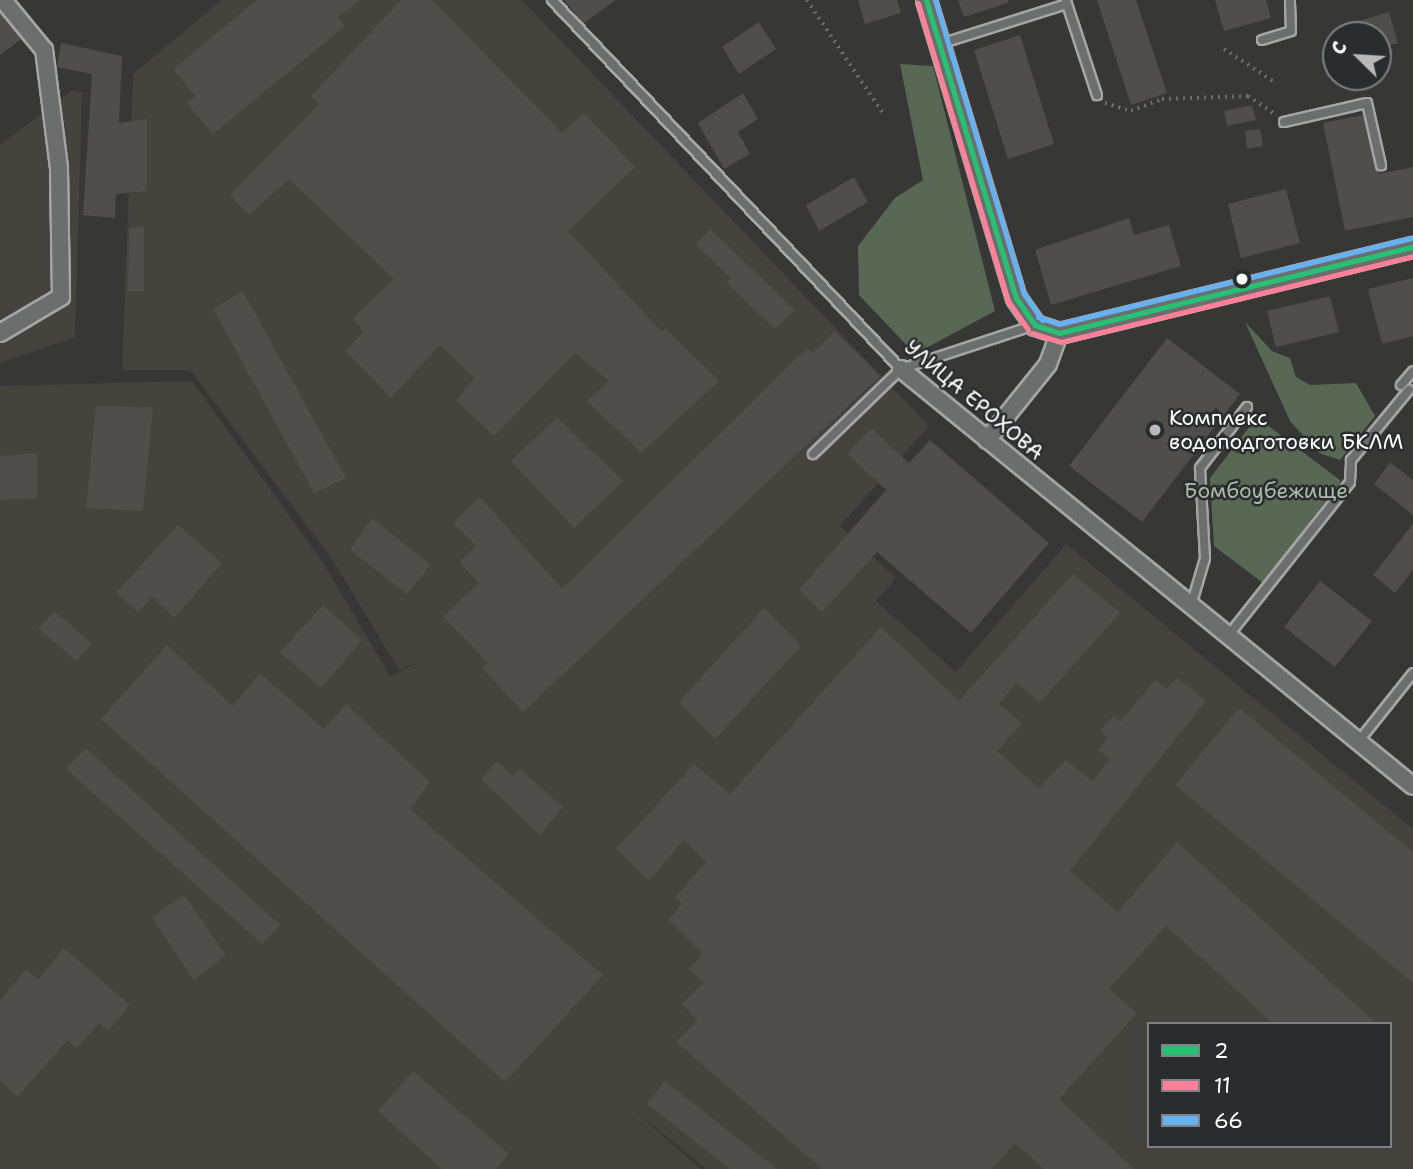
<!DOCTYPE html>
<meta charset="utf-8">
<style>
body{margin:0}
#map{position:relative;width:1413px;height:1169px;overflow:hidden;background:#373736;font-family:"Shantell Sans",sans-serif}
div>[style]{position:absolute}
.built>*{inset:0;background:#44433d}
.green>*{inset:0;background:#596855}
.building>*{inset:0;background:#4f4e4a}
.path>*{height:3.5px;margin-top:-1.75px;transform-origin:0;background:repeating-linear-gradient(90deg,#6c6d6c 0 2px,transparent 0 7px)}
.roads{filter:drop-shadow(2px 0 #a5a5a5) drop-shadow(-2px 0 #a5a5a5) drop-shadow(0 2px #a5a5a5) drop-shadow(0 -2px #a5a5a5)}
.service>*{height:8px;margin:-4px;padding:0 4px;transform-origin:4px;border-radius:4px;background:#6c6d6d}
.minor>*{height:16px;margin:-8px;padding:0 8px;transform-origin:8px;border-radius:8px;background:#6c6d6d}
.tertiary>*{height:19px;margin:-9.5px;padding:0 9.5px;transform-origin:9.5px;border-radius:9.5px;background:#6c6d6d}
.bus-1>*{height:5px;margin:-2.5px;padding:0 2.5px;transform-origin:2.5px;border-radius:2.5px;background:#26c172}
.bus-2>*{height:5px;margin:-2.5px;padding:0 2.5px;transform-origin:2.5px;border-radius:2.5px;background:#ff8098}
.bus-3>*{height:5px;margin:-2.5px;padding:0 2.5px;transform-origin:2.5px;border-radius:2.5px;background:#66b1f2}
.dots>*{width:19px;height:19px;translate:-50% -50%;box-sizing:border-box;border:4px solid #2a2d2e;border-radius:50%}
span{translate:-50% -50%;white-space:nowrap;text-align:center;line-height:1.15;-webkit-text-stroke:5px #2a2d2e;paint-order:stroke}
.street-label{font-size:21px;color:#fff}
.poi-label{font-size:21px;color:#fff}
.left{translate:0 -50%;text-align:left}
.park-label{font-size:21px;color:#aeb8ac}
.legend{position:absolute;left:1147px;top:1022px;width:245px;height:126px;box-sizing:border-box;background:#2a2d2e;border:2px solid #7f8182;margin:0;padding:9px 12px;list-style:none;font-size:21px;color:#fff}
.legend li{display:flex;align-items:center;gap:14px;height:35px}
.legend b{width:35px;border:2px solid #7f8182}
.north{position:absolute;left:1322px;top:21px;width:70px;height:70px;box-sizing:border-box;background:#2a2d2e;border:2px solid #7f8182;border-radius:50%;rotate:294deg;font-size:19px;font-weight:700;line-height:28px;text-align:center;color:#fff}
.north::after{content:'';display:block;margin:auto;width:24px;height:32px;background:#b9b9b9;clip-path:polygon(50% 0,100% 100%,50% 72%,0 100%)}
</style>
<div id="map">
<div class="built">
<div style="clip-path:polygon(evenodd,222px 0,522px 0,929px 426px,840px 526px,896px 578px,876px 601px,956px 672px,1066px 544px,1413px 829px,1413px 1169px,706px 1169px,629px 1106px,701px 1169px,0 1169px,0 386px,192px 381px,322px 561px,390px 676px,421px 661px,399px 670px,330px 556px,190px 370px,122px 370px,133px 74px,222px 0,1149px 1024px,1390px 1024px,1390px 1146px,1149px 1146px,1149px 1024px)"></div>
<div style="clip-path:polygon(72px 90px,82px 92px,75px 337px,0 363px,0 145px)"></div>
</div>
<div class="green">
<div style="clip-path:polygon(900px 64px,933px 66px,995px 311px,915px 354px,859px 295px,858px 246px,895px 198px,923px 180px)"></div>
<div style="clip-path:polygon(1245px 322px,1272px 351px,1290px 358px,1296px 377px,1310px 385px,1356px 383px,1375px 416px,1340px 460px,1319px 453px,1290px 421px)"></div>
<div style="clip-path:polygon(1257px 417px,1341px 481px,1263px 583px,1214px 546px,1210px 478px)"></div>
</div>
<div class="building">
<div style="clip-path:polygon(257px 0,360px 0,338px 17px,345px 26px,213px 134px,187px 103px,195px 96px,173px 69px)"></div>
<div style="clip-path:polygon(401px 0,432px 0,562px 133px,584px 113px,635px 167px,568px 231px,661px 331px,665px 328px,719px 381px,641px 453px,587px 401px,609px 381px,575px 353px,494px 436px,457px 401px,474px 378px,440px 345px,391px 398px,346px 351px,363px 332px,353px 318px,394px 279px,289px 179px,249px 215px,230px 195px,319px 104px,311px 96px)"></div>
<div style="clip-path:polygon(564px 0,616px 0,583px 24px)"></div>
<div style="clip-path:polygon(858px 0,897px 0,901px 13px,865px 24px)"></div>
<div style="clip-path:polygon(958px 0,1008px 0,1008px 3px,964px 17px)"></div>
<div style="clip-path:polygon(1097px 0,1136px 0,1167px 93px,1131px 105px)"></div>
<div style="clip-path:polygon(1215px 0,1266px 0,1271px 18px,1224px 31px)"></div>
<div style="clip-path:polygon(1389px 12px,1398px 43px,1378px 49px,1378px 35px,1364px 35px,1359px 21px)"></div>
<div style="clip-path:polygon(0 13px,21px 39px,0 55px)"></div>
<div style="clip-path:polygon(759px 22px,776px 49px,739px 74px,722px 47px)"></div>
<div style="clip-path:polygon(1020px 35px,1054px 144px,1008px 159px,974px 50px)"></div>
<div style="clip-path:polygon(61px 43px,122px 56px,119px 123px,147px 119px,147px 191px,116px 194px,115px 218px,83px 215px,92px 74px,57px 67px)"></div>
<div style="clip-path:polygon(743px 93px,758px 119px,738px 132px,750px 154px,724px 169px,698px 123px)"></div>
<div style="clip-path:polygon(1252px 105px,1256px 120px,1227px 126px,1224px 111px)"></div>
<div style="clip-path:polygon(1363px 115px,1379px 174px,1413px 167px,1413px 217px,1345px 231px,1323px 123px)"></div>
<div style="clip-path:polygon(1260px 129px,1263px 146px,1247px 149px,1245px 131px)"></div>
<div style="clip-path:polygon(854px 177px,868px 202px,819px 231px,806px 205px)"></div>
<div style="clip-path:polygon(1286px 189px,1300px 243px,1241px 258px,1228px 204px)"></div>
<div style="clip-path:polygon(1129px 218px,1134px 235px,1169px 225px,1181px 266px,1051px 305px,1035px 250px)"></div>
<div style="clip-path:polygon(144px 226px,144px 291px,128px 291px,129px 228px)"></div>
<div style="clip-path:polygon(710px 229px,795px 310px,775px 329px,726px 283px,731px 278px,696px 245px)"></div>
<div style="clip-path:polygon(1413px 278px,1413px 336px,1382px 344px,1368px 289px)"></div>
<div style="clip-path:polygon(243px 291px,346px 478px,314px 493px,213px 309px)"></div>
<div style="clip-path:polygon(1330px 296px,1339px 332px,1276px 347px,1267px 311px)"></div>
<div style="clip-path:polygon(835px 331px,880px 376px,523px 712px,482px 668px,488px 663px,443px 616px,479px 583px,459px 562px,476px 546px,453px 523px,480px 497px,562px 589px,807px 348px,813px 353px)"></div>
<div style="clip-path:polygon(1167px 338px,1240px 394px,1142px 522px,1069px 466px)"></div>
<div style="clip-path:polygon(96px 406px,153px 407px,143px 511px,86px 508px)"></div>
<div style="clip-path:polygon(557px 417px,623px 481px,574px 528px,511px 461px)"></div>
<div style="clip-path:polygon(871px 428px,909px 463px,930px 440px,1049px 543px,971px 633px,877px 552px,822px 612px,799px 590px,886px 490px,847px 454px)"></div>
<div style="clip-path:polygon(37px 453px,37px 498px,0 500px,0 456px)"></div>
<div style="clip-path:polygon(1390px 462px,1413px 480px,1413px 515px,1374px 484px)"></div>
<div style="clip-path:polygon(372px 518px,431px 565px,407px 594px,350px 550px)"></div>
<div style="clip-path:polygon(1413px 524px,1413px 570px,1395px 593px,1373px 575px)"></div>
<div style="clip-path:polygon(178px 525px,222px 563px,174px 618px,152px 597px,138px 612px,116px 593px)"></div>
<div style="clip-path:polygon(1073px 574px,1120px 613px,1040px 702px,1016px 683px,999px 704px,1022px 723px,997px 751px,1039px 788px,1066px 760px,1092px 781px,1110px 759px,1098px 750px,1108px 737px,1100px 731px,1113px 716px,1120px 722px,1155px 680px,1167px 689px,1177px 678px,1206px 701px,1070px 871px,1118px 912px,1177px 842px,1377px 1024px,1274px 1024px,1166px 926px,1109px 989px,1137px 1013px,1059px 1099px,1134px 1169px,1044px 1169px,1015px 1143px,992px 1169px,822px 1169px,676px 1042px,697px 1021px,682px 1004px,704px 982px,689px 969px,703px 954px,669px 920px,682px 904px,675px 898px,706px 862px,684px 840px,649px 881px,616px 849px,694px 764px,730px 794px,881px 627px,959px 701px)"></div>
<div style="clip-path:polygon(1320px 581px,1372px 621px,1335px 667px,1284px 627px)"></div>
<div style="clip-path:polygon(323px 605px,362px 640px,321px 688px,280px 652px)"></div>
<div style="clip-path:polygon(764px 608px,801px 646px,715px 739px,679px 702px)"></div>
<div style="clip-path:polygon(55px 611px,92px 644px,76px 661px,38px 628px)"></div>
<div style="clip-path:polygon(167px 645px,233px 706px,260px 673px,324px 729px,346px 704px,430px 782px,410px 809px,603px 975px,505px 1082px,101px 719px)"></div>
<div style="clip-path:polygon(1239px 708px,1413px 852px,1413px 983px,1175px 785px)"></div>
<div style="clip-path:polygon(86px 748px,280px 925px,262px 944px,66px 769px)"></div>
<div style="clip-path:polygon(497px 761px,513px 776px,520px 769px,563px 807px,540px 835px,481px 779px)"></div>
<div style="clip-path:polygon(184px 895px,226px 955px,194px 980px,152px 917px)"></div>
<div style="clip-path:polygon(64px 948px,130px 1005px,108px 1031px,99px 1023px,77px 1048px,68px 1040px,17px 1097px,0 1080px,0 1001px,26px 969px,38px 980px)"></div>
<div style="clip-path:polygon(413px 1071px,509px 1154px,496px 1169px,442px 1169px,378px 1111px)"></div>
<div style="clip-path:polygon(665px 1081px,777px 1169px,730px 1169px,647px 1104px)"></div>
</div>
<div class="path">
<div style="left:807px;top:0;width:136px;rotate:56.1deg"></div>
<div style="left:1224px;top:49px;width:59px;rotate:33.1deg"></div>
<div style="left:1105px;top:103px;width:27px;rotate:17deg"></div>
<div style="left:1131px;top:111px;width:33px;rotate:-21deg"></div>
<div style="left:1162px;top:99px;width:86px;rotate:-2deg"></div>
<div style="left:1248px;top:96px;width:34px;rotate:34deg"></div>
</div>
<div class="roads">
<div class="service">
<div style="left:552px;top:0;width:508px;rotate:46.6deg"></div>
<div style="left:1067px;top:4px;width:96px;rotate:71.8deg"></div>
<div style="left:1262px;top:40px;width:30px;rotate:-17deg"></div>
<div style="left:1291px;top:31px;width:31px;rotate:-92deg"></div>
<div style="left:940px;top:44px;width:133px;rotate:-17.5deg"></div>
<div style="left:1067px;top:4px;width:4px;rotate:-104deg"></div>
<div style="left:1284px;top:122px;width:85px;rotate:-12.9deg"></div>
<div style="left:1367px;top:103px;width:64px;rotate:77.3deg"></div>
<div style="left:1401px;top:385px;width:18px;rotate:-49deg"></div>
<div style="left:813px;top:454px;width:122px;rotate:-44deg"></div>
<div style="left:901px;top:369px;width:141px;rotate:-18.2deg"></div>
<div style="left:1191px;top:606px;width:50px;rotate:-73.7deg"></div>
<div style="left:1205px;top:558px;width:90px;rotate:-93.2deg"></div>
<div style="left:1200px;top:468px;width:77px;rotate:-52.4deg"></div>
<div style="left:1228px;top:636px;width:196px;rotate:-51.6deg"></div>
<div style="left:1350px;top:482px;width:22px;rotate:-87deg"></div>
<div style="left:1351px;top:460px;width:91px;rotate:-50.4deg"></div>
<div style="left:1358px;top:742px;width:88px;rotate:-51.4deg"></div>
</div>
<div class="minor">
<div style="left:0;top:333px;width:71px;rotate:-30.5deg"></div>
<div style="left:61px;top:297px;width:129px;rotate:-90.9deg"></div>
<div style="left:59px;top:168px;width:119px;rotate:-97.2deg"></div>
<div style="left:44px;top:50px;width:65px;rotate:-129.4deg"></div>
<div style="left:901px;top:369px;width:660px;rotate:39.16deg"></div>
<div style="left:987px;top:440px;width:97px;rotate:-51.2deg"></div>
<div style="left:1048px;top:364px;width:33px;rotate:-70deg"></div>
</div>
<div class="tertiary">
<div style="left:926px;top:0;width:311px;rotate:73.2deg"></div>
<div style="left:1016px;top:298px;width:33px;rotate:55deg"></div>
<div style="left:1035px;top:325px;width:25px;rotate:18deg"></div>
<div style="left:1059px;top:333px;width:364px;rotate:-13.7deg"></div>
</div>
</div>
<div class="bus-1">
<div style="left:926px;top:0;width:311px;rotate:73.2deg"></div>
<div style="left:1016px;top:298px;width:33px;rotate:55deg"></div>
<div style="left:1035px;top:325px;width:25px;rotate:18deg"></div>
<div style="left:1059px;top:333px;width:364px;rotate:-13.7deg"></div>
</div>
<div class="bus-2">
<div style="left:918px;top:3px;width:311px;rotate:73.2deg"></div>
<div style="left:1008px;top:301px;width:35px;rotate:55deg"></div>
<div style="left:1032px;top:333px;width:30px;rotate:17deg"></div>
<div style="left:1061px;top:342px;width:362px;rotate:-13.7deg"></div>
</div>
<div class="bus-3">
<div style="left:935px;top:0;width:307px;rotate:73.2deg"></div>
<div style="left:1024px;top:294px;width:32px;rotate:55deg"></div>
<div style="left:1038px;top:317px;width:22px;rotate:18deg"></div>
<div style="left:1059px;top:324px;width:362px;rotate:-13.7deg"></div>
</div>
<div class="dots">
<div style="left:1242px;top:279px;background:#fff"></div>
<div style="left:1155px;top:430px;background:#b9b9b9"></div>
</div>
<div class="street-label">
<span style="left:974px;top:400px;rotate:40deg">УЛИЦА ЕРОХОВА</span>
</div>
<div class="poi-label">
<span class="left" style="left:1169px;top:430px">Комплекс<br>водоподготовки БКЛМ</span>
</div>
<div class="park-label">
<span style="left:1266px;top:491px">Бомбоубежище</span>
</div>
<ul class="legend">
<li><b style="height:9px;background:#26c172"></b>2</li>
<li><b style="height:9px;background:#ff8098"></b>11</li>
<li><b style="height:9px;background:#66b1f2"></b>66</li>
</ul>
<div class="north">С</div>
</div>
